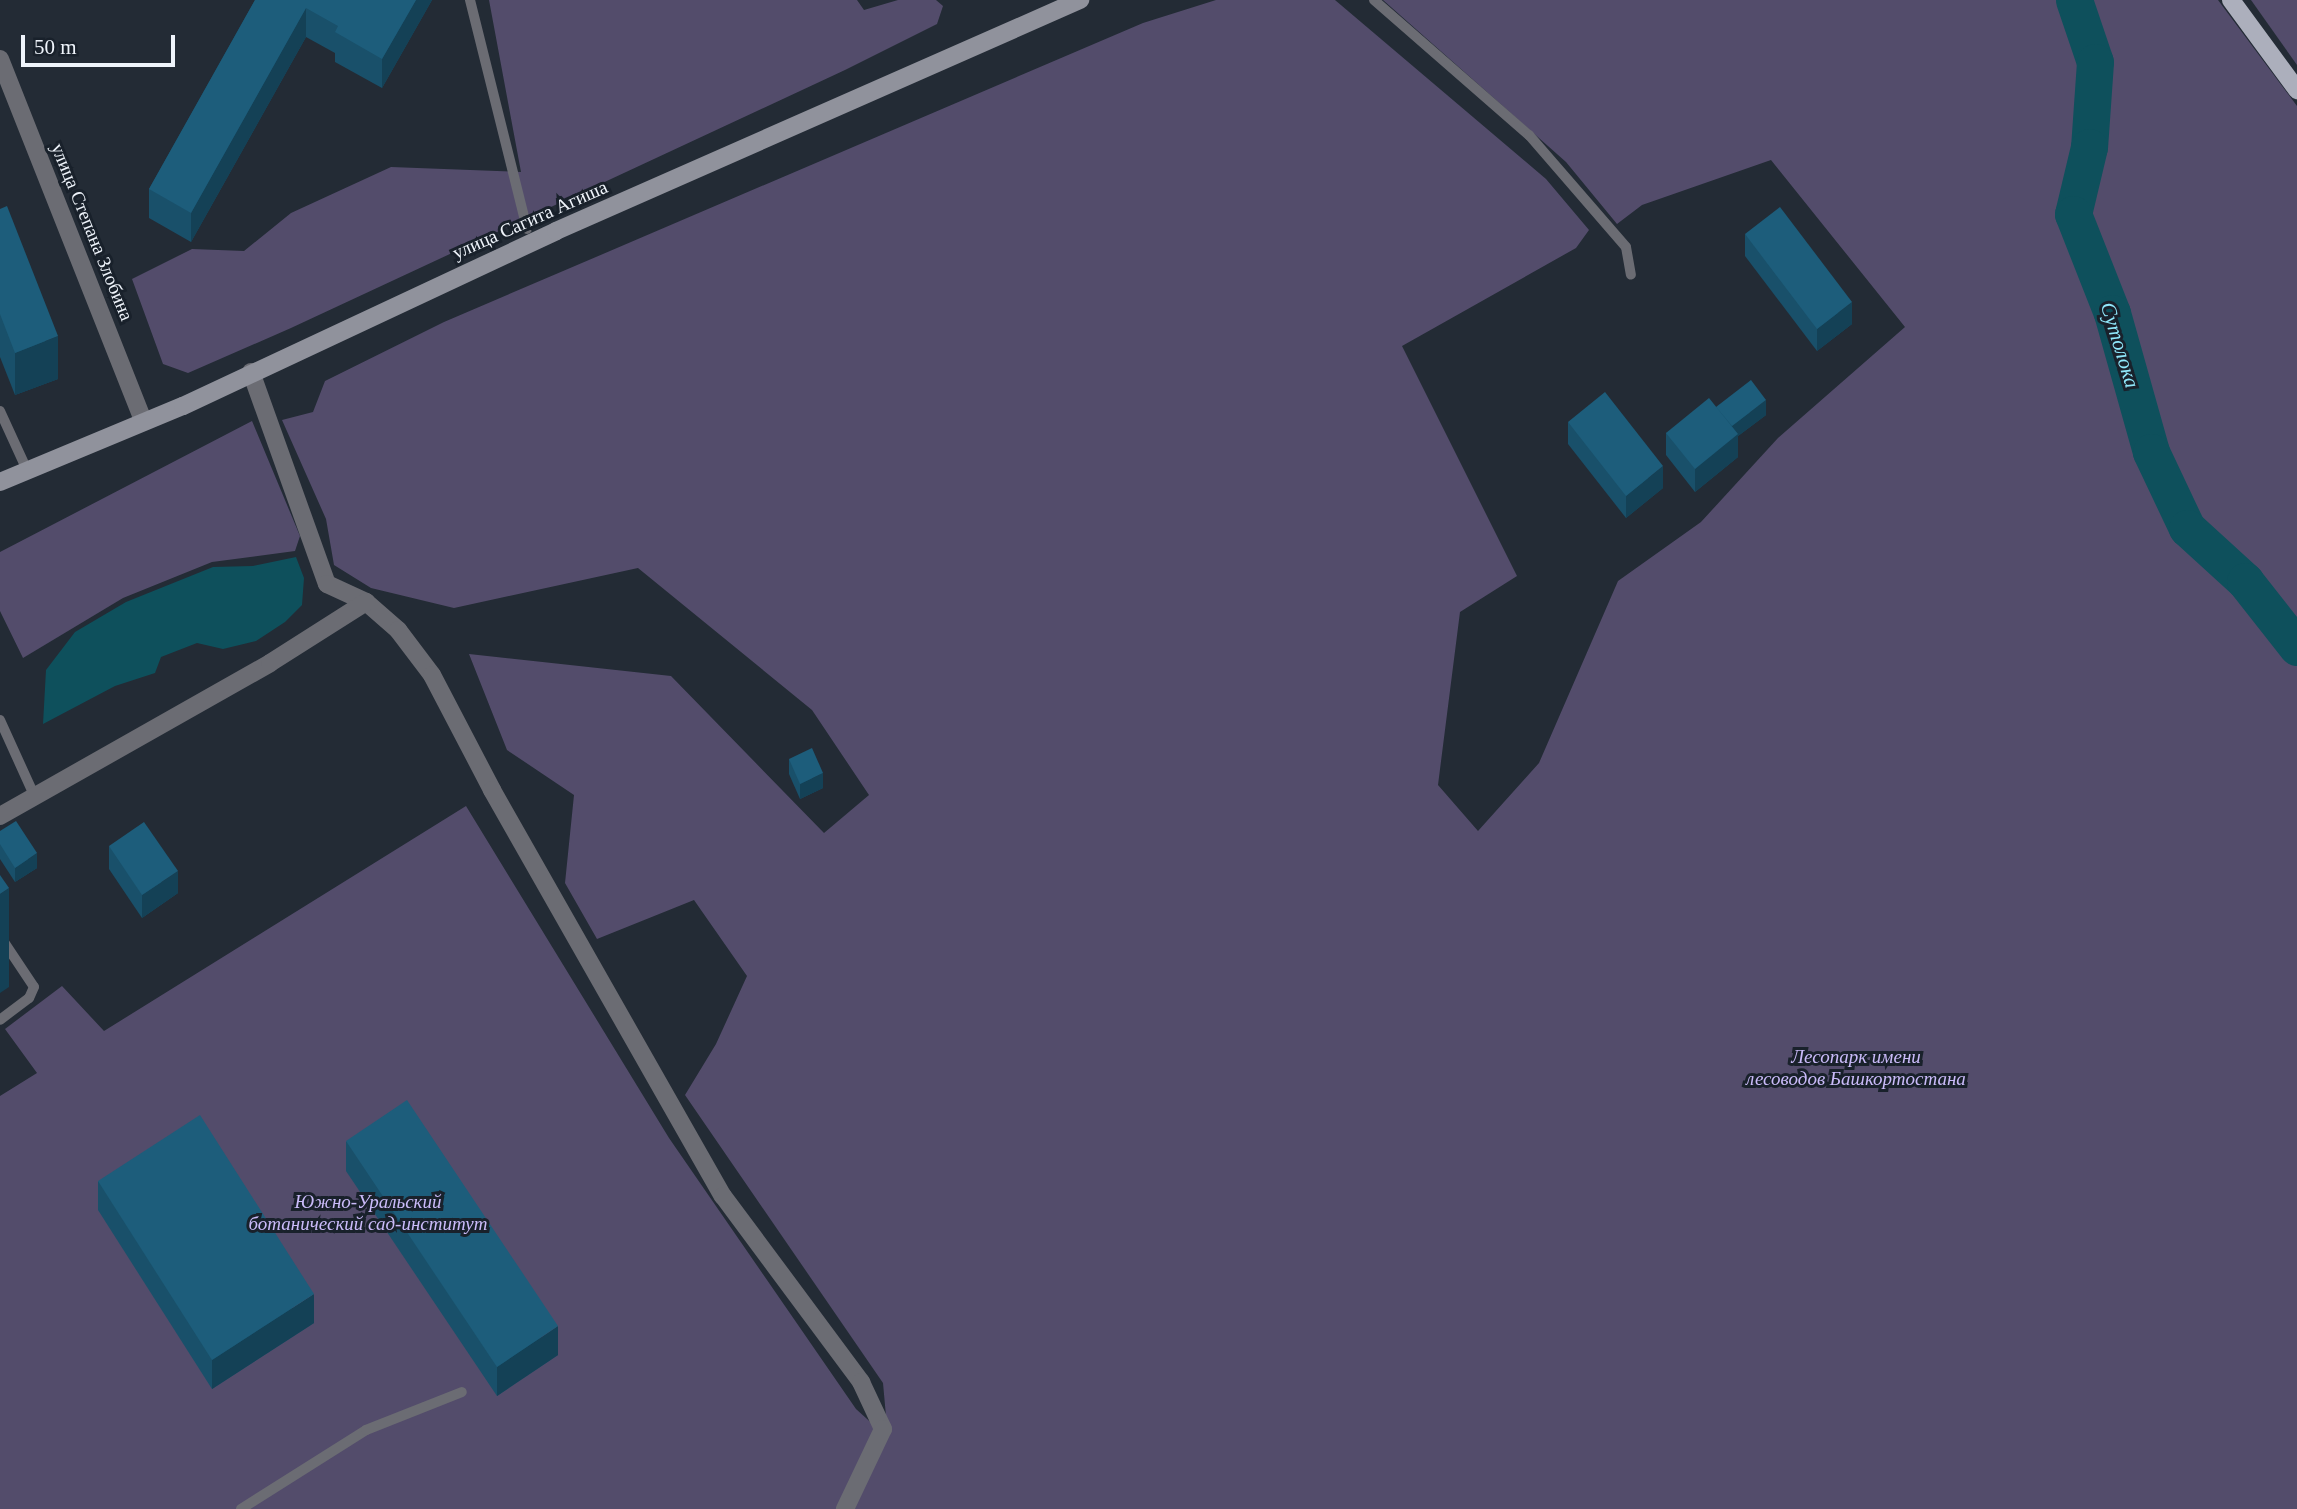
<!DOCTYPE html>
<meta charset="utf-8">
<style>
body{margin:0}
#map{position:relative;width:2297px;height:1509px;overflow:hidden;background:#232b35;font-family:"Times New Roman",serif}
div>[style]{position:absolute}
.green>*{inset:0;background:#534c6b}
.water>*{inset:0;background:#0e505c}
.river>*{height:37px;margin:-18.5px;padding:0 18.5px;transform-origin:18.5px;border-radius:18.5px;background:#0e505c}
.service>*{height:10px;margin:-5px;padding:0 5px;transform-origin:5px;border-radius:5px;background:#6b6c73}
.minor>*{height:18px;margin:-9px;padding:0 9px;transform-origin:9px;border-radius:9px;background:#6b6c73}
.secondary>*{height:18px;margin:-9px;padding:0 9px;transform-origin:9px;border-radius:9px;background:#90929c}
.primary>*{height:18px;margin:-9px;padding:0 9px;transform-origin:9px;border-radius:9px;background:#acafbc}
.wall>*{inset:0;background:#19506a}
.shaded-wall>*{inset:0;background:#144156}
.building>*{inset:0;background:#1d5d7b}
span{translate:-50% -50%;white-space:nowrap;text-align:center;line-height:1.15;-webkit-text-stroke:6px #19212b;paint-order:stroke}
.street-label{font-size:19px;color:#eff4fb}
.park-label{font-size:19px;color:#cabbf9;font-style:italic}
.water-label{font-size:21px;color:#90e8fb;font-style:italic}
.scale{position:absolute;left:21px;top:35px;width:154px;height:32px;box-sizing:border-box;border:4px solid #eff4fb;border-top:0;padding-left:9px;font-size:21px;line-height:24px;white-space:nowrap;color:#eff4fb;-webkit-text-stroke:5px #19212b;paint-order:stroke}
</style>
<div id="map">
<div class="green">
<div style="clip-path:polygon(489px 0,857px 0,864px 10px,898px 0,936px 0,943px 6px,937px 24px,845px 70px,291px 328px,188px 373px,163px 364px,132px 279px,192px 249px,244px 251px,291px 213px,391px 167px,521px 172px)"></div>
<div style="clip-path:polygon(1216px 0,1335px 0,1546px 179px,1589px 230px,1576px 248px,1402px 346px,1517px 576px,1460px 612px,1438px 785px,1478px 831px,1539px 763px,1618px 581px,1701px 522px,1778px 438px,1905px 327px,1771px 160px,1642px 205px,1617px 224px,1566px 162px,1383px 0,2218px 0,2297px 106px,2297px 1509px,0 1509px,0 1096px,37px 1073px,5px 1029px,62px 986px,104px 1031px,466px 806px,669px 1138px,856px 1409px,888px 1438px,883px 1383px,685px 1095px,716px 1044px,747px 976px,694px 900px,597px 939px,565px 883px,574px 795px,507px 750px,469px 654px,671px 676px,824px 833px,869px 795px,812px 710px,638px 568px,454px 608px,371px 588px,334px 565px,326px 519px,282px 420px,313px 412px,325px 381px,444px 322px,1143px 23px)"></div>
<div style="clip-path:polygon(2251px 0,2297px 0,2297px 65px)"></div>
<div style="clip-path:polygon(252px 421px,300px 536px,295px 551px,212px 562px,123px 598px,23px 658px,0 611px,0 552px)"></div>
</div>
<div class="water">
<div style="clip-path:polygon(296px 557px,304px 578px,302px 605px,285px 622px,256px 641px,223px 649px,197px 643px,161px 657px,155px 673px,115px 686px,43px 724px,46px 670px,75px 632px,126px 602px,213px 567px,253px 566px)"></div>
</div>
<div class="river">
<div style="left:2074px;top:0;width:65px;rotate:71.3deg"></div>
<div style="left:2095px;top:62px;width:85px;rotate:94deg"></div>
<div style="left:2089px;top:147px;width:69px;rotate:103.4deg"></div>
<div style="left:2073px;top:214px;width:106px;rotate:68.5deg"></div>
<div style="left:2112px;top:313px;width:144px;rotate:74.3deg"></div>
<div style="left:2151px;top:452px;width:84px;rotate:64.7deg"></div>
<div style="left:2187px;top:528px;width:79px;rotate:42.4deg"></div>
<div style="left:2245px;top:581px;width:84px;rotate:51.8deg"></div>
</div>
<div class="service">
<div style="left:470px;top:0;width:236px;rotate:76deg"></div>
<div style="left:1374px;top:0;width:206px;rotate:41.1deg"></div>
<div style="left:1529px;top:135px;width:148px;rotate:49.1deg"></div>
<div style="left:1626px;top:247px;width:28px;rotate:80deg"></div>
<div style="left:0;top:411px;width:65px;rotate:65.4deg"></div>
<div style="left:0;top:720px;width:85px;rotate:65.6deg"></div>
<div style="left:0;top:936px;width:61px;rotate:56.3deg"></div>
<div style="left:34px;top:987px;width:12px;rotate:114deg"></div>
<div style="left:29px;top:998px;width:36px;rotate:143deg"></div>
<div style="left:241px;top:1509px;width:148px;rotate:-32.3deg"></div>
<div style="left:366px;top:1430px;width:103px;rotate:-21.6deg"></div>
</div>
<div class="minor">
<div style="left:0;top:59px;width:388px;rotate:68.4deg"></div>
<div style="left:251px;top:372px;width:225px;rotate:70.3deg"></div>
<div style="left:327px;top:584px;width:43px;rotate:24.8deg"></div>
<div style="left:366px;top:602px;width:43px;rotate:41.2deg"></div>
<div style="left:398px;top:630px;width:56px;rotate:52.9deg"></div>
<div style="left:432px;top:675px;width:130px;rotate:62.4deg"></div>
<div style="left:492px;top:790px;width:467px;rotate:60.4deg"></div>
<div style="left:723px;top:1196px;width:232px;rotate:53.4deg"></div>
<div style="left:861px;top:1382px;width:52px;rotate:64.9deg"></div>
<div style="left:883px;top:1429px;width:89px;rotate:115.4deg"></div>
<div style="left:0;top:816px;width:310px;rotate:-29.5deg"></div>
<div style="left:270px;top:663px;width:114px;rotate:-32.4deg"></div>
</div>
<div class="secondary">
<div style="left:0;top:482px;width:198px;rotate:-22.6deg"></div>
<div style="left:183px;top:406px;width:412px;rotate:-25.1deg"></div>
<div style="left:556px;top:231px;width:573px;rotate:-23.79deg"></div>
</div>
<div class="primary">
<div style="left:2231px;top:0;width:112px;rotate:53.7deg"></div>
</div>
<div class="wall">
<div style="clip-path:polygon(255px 0,432px 0,382px 88px,335px 62px,335px 53px,306px 37px,191px 242px,149px 218px,149px 189px)"></div>
<div style="clip-path:polygon(0 209px,58px 379px,15px 395px,0 357px)"></div>
<div style="clip-path:polygon(1745px 234px,1852px 324px,1817px 351px,1745px 256px)"></div>
<div style="clip-path:polygon(1716px 407px,1766px 415px,1738px 436px,1738px 457px,1695px 492px,1666px 455px,1666px 433px)"></div>
<div style="clip-path:polygon(1568px 422px,1663px 488px,1626px 518px,1568px 444px)"></div>
<div style="clip-path:polygon(789px 759px,823px 788px,800px 799px,789px 774px)"></div>
<div style="clip-path:polygon(0 831px,37px 868px,15px 882px,0 859px)"></div>
<div style="clip-path:polygon(109px 846px,178px 893px,142px 918px,109px 869px)"></div>
<div style="clip-path:polygon(346px 1141px,558px 1355px,497px 1396px,346px 1171px)"></div>
<div style="clip-path:polygon(98px 1181px,314px 1323px,212px 1389px,98px 1210px)"></div>
</div>
<div class="shaded-wall">
<div style="clip-path:polygon(416px 0,432px 0,382px 88px,382px 59px)"></div>
<div style="clip-path:polygon(306px 8px,306px 37px,191px 242px,191px 213px)"></div>
<div style="clip-path:polygon(1852px 302px,1852px 324px,1817px 351px,1817px 329px)"></div>
<div style="clip-path:polygon(58px 336px,58px 379px,15px 395px,15px 353px)"></div>
<div style="clip-path:polygon(1766px 400px,1766px 415px,1738px 436px,1738px 457px,1695px 492px,1695px 469px,1729px 428px)"></div>
<div style="clip-path:polygon(1663px 466px,1663px 488px,1626px 518px,1626px 496px)"></div>
<div style="clip-path:polygon(823px 773px,823px 788px,800px 799px,800px 784px)"></div>
<div style="clip-path:polygon(37px 853px,37px 868px,15px 882px,15px 868px)"></div>
<div style="clip-path:polygon(178px 871px,178px 893px,142px 918px,142px 895px)"></div>
<div style="clip-path:polygon(9px 888px,9px 987px,0 993px,0 894px)"></div>
<div style="clip-path:polygon(314px 1294px,314px 1323px,212px 1389px,212px 1360px)"></div>
<div style="clip-path:polygon(558px 1326px,558px 1355px,497px 1396px,497px 1367px)"></div>
</div>
<div class="building">
<div style="clip-path:polygon(255px 0,416px 0,382px 59px,335px 32px,338px 26px,306px 8px,191px 213px,149px 189px)"></div>
<div style="clip-path:polygon(7px 206px,58px 336px,15px 353px,0 314px,0 209px)"></div>
<div style="clip-path:polygon(1780px 207px,1852px 302px,1817px 329px,1745px 234px)"></div>
<div style="clip-path:polygon(1751px 380px,1766px 400px,1732px 426px,1716px 407px)"></div>
<div style="clip-path:polygon(1605px 392px,1663px 466px,1626px 496px,1568px 422px)"></div>
<div style="clip-path:polygon(1709px 398px,1738px 434px,1695px 469px,1666px 433px)"></div>
<div style="clip-path:polygon(812px 748px,823px 773px,800px 784px,789px 759px)"></div>
<div style="clip-path:polygon(16px 821px,37px 853px,15px 868px,0 844px,0 831px)"></div>
<div style="clip-path:polygon(144px 822px,178px 871px,142px 895px,109px 846px)"></div>
<div style="clip-path:polygon(0 875px,9px 888px,0 894px)"></div>
<div style="clip-path:polygon(407px 1100px,558px 1326px,497px 1367px,346px 1141px)"></div>
<div style="clip-path:polygon(200px 1115px,314px 1294px,212px 1360px,98px 1181px)"></div>
</div>
<div class="street-label">
<span style="left:530px;top:220px;rotate:-24deg">улица Сагита Агиша</span>
<span style="left:92px;top:232px;rotate:68deg">улица Степана Злобина</span>
</div>
<div class="park-label">
<span style="left:1856px;top:1068px">Лесопарк имени<br>лесоводов Башкортостана</span>
<span style="left:368px;top:1213px">Южно-Уральский<br>ботанический сад-институт</span>
</div>
<div class="water-label">
<span style="left:2120px;top:345px;rotate:73deg">Сутолока</span>
</div>
<div class="scale">50 m</div>
</div>
